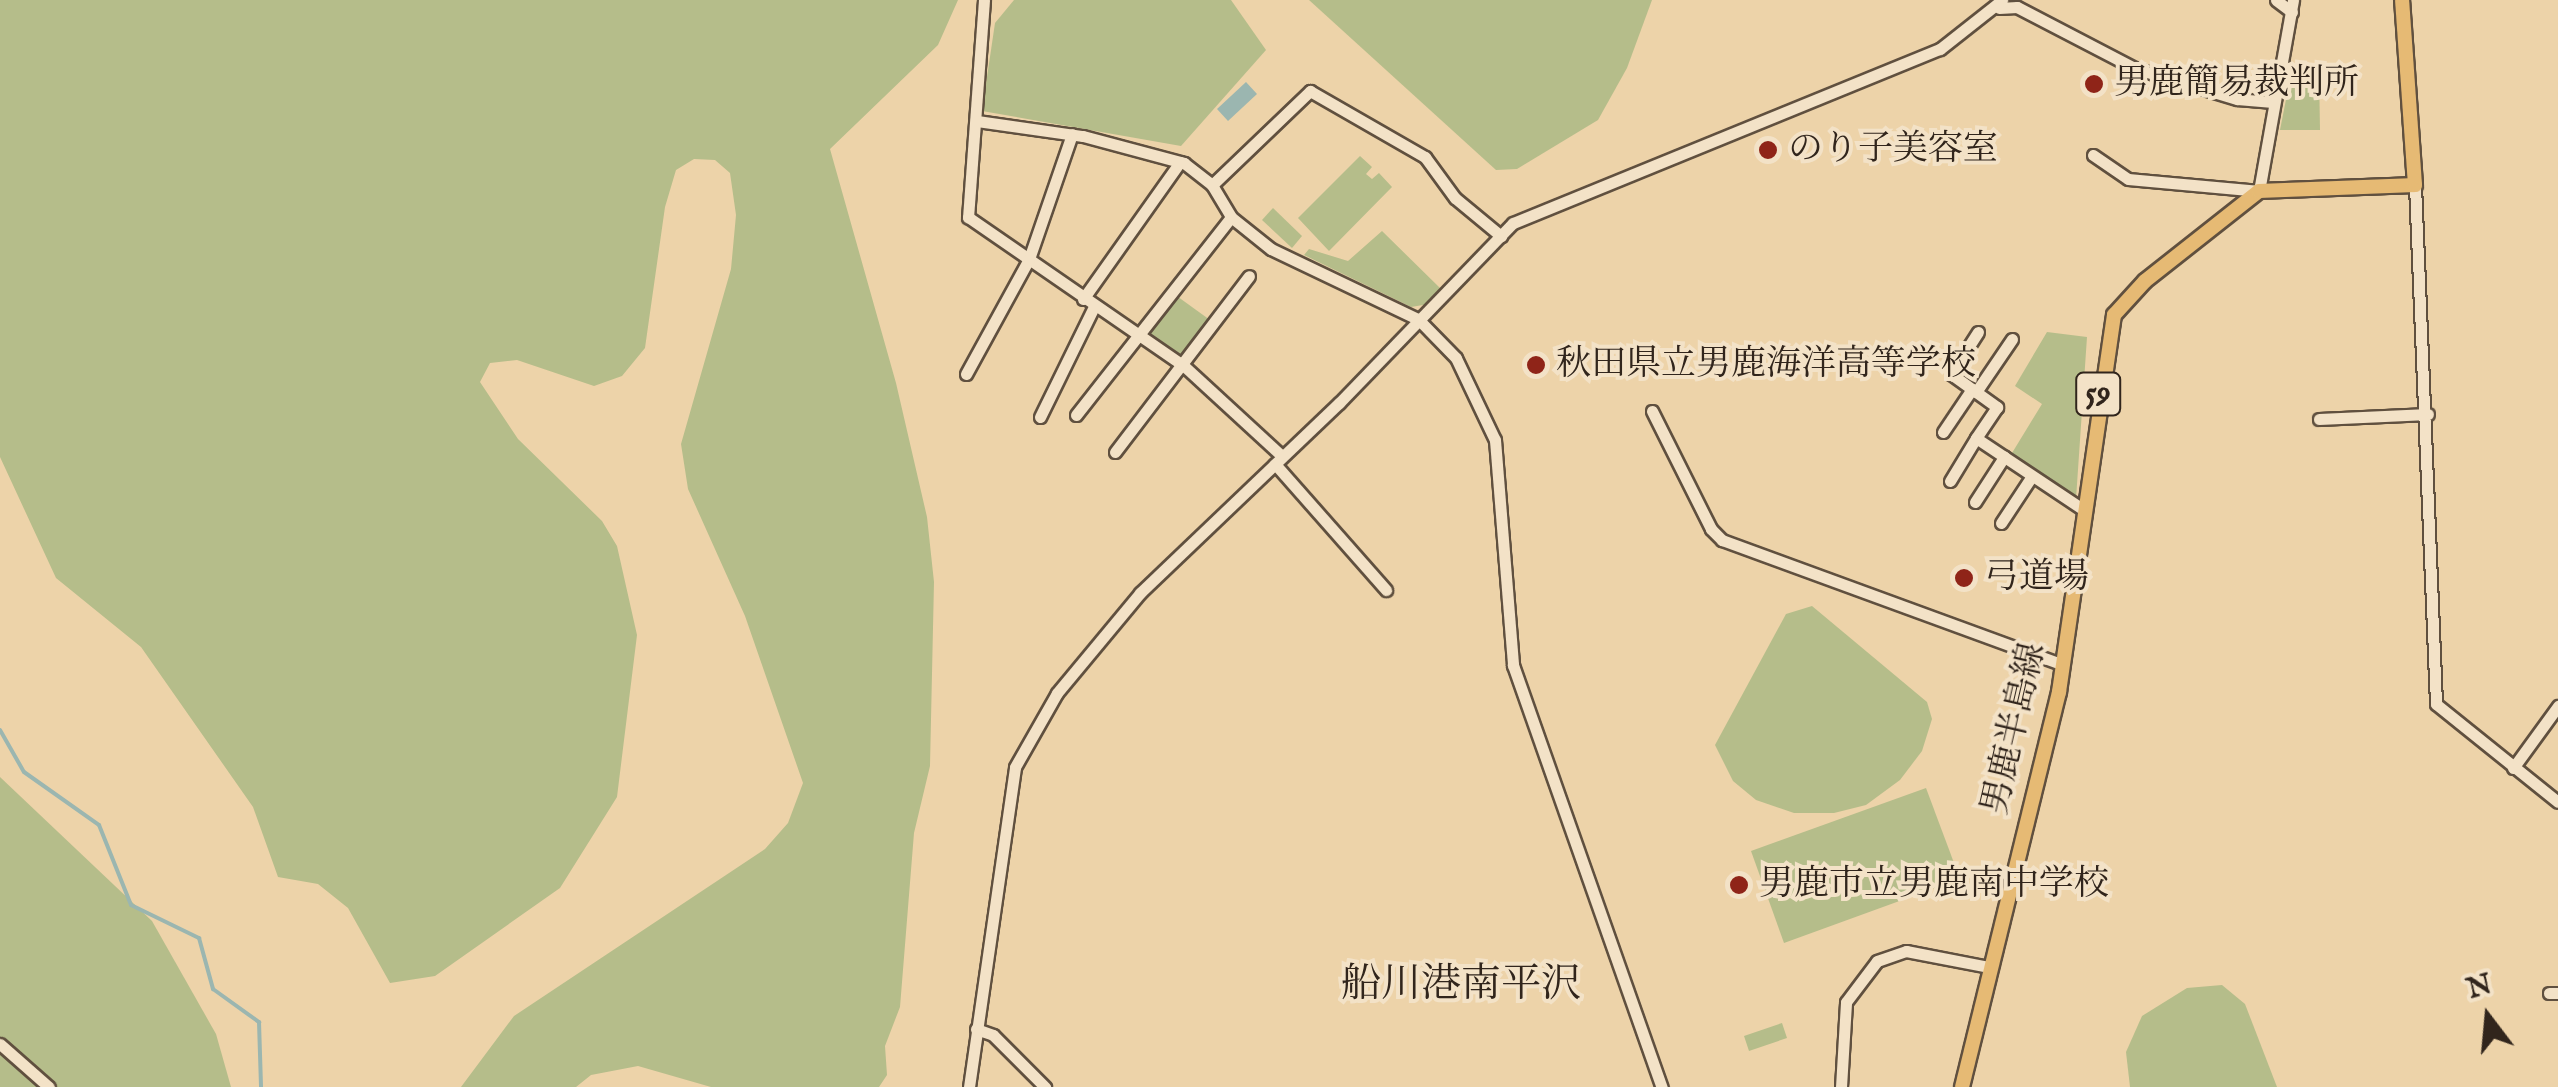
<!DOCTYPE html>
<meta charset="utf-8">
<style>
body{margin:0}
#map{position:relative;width:2558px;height:1087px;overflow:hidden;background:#edd3a9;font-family:"IM FELL English","Noto Serif JP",serif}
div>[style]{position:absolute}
.green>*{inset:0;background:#b5bd8a}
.water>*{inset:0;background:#9bb6b0}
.stream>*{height:4px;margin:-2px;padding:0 2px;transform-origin:2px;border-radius:2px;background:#9bb6b0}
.roads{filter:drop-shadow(2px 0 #60503f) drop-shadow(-2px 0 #60503f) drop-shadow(0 2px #60503f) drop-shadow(0 -2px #60503f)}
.minor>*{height:11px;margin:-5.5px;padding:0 5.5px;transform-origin:5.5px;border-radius:5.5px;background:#f3e2c7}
.major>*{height:14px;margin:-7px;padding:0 7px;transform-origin:7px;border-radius:7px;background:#e6ba74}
.dots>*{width:28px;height:28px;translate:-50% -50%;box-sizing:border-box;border:5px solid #f3e2c7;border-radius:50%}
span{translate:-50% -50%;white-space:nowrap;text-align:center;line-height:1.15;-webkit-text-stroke:8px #f3e2c7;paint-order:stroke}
.shield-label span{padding:2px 8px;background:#f3e2c7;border:2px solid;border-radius:8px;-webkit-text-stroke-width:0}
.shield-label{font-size:32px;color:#31251c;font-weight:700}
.poi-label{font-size:35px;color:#31251c}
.left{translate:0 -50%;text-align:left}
.street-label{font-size:35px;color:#31251c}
.quarter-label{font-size:40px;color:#31251c}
.north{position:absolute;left:2438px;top:967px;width:100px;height:100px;-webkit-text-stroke:8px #f3e2c7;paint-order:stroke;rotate:344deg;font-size:28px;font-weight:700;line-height:40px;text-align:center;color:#31251c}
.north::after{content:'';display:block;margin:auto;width:35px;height:45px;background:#31251c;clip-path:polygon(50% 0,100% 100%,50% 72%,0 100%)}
</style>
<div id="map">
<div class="green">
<div style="clip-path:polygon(0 0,958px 0,938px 45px,830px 149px,896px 383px,927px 517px,934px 582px,930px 766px,914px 833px,900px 1007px,885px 1046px,887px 1075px,879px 1087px,711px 1087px,638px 1066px,591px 1075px,576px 1087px,461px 1087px,514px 1016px,765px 849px,788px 823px,803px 783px,745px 616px,688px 489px,681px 444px,731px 269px,736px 215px,730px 173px,715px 160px,694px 159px,676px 170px,665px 207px,645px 348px,622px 376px,594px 386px,517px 360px,490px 363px,480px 382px,518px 439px,602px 521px,617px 546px,637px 635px,617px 797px,560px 888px,435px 976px,390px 983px,348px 908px,318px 884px,278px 877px,253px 807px,141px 647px,56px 578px,0 457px)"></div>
<div style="clip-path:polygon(1014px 0,1231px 0,1266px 50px,1181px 146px,982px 111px,995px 23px)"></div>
<div style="clip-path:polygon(1309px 0,1652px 0,1627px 68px,1598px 120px,1517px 169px,1496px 170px)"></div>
<div style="clip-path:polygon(2292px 69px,2319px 72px,2320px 130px,2280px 130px)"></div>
<div style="clip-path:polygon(1360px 156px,1372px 167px,1366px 174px,1372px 179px,1379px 173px,1392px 187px,1329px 251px,1298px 218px)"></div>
<div style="clip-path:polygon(1273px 208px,1302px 236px,1292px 248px,1262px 220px)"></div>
<div style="clip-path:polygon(1382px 231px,1440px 288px,1429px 304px,1411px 307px,1304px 255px,1309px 249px,1348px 261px)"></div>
<div style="clip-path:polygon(1174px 294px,1210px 320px,1181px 361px,1142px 333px)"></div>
<div style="clip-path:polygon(2047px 332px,2087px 337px,2076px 499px,2012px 453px,2042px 404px,2015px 386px)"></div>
<div style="clip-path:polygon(1812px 606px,1927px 702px,1932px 719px,1922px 751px,1900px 780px,1866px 805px,1834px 813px,1794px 813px,1756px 800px,1733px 781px,1715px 745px,1786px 614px)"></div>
<div style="clip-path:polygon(0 777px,152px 921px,216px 1034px,231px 1087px,0 1087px)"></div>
<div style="clip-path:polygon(1926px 788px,1960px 879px,1784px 943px,1751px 851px)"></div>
<div style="clip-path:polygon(2222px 985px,2245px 1004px,2277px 1087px,2130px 1087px,2126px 1052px,2142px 1016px,2187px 988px)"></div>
<div style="clip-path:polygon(1782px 1023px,1787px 1038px,1749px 1051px,1744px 1036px)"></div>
</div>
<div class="water">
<div style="clip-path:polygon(1246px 82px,1257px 94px,1228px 121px,1217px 109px)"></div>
</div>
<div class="stream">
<div style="left:0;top:730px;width:48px;rotate:60.3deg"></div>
<div style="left:24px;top:772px;width:92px;rotate:35.2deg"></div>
<div style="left:99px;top:825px;width:86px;rotate:68.2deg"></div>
<div style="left:131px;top:905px;width:76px;rotate:25.9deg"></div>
<div style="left:199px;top:938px;width:53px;rotate:74.6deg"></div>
<div style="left:213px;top:989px;width:57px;rotate:35.7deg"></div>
<div style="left:259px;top:1022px;width:65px;rotate:88.2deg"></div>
</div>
<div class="roads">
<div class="minor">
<div style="left:984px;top:0;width:218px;rotate:94.2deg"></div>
<div style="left:968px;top:217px;width:262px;rotate:34.6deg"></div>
<div style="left:1184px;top:366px;width:133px;rotate:42.6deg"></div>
<div style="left:2276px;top:0;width:20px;rotate:37deg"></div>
<div style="left:1999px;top:8px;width:18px;rotate:-3deg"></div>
<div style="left:2017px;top:7px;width:132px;rotate:27.5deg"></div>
<div style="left:2134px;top:68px;width:108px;rotate:16.8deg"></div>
<div style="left:2237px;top:99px;width:36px;rotate:5deg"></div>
<div style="left:977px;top:121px;width:107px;rotate:8.1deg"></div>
<div style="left:1083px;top:136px;width:105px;rotate:15deg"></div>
<div style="left:1184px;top:163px;width:36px;rotate:38deg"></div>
<div style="left:1212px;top:185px;width:37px;rotate:59deg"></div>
<div style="left:1231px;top:217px;width:51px;rotate:38.7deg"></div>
<div style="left:1271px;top:249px;width:163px;rotate:25.5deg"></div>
<div style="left:1418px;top:319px;width:54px;rotate:45.7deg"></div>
<div style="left:1456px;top:358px;width:91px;rotate:64.6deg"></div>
<div style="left:1495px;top:440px;width:226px;rotate:85.4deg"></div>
<div style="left:1513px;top:665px;width:448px;rotate:70.6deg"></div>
<div style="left:2093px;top:155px;width:42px;rotate:34.4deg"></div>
<div style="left:2128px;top:179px;width:132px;rotate:5.2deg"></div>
<div style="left:2259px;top:191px;width:194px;rotate:-79.9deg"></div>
<div style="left:1212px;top:185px;width:136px;rotate:-43.8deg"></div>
<div style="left:1310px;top:91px;width:133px;rotate:29.9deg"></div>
<div style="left:1425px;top:157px;width:51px;rotate:53.8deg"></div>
<div style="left:1455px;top:198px;width:60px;rotate:39.6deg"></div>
<div style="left:2415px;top:185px;width:519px;rotate:87.68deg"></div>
<div style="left:2436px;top:704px;width:156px;rotate:38.8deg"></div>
<div style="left:1083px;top:299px;width:168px;rotate:-54.7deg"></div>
<div style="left:1978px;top:332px;width:50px;rotate:122.7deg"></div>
<div style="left:1951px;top:374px;width:57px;rotate:35.7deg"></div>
<div style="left:1997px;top:407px;width:37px;rotate:124deg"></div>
<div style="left:1976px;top:438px;width:130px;rotate:33.7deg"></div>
<div style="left:966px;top:374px;width:131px;rotate:-61.3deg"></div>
<div style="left:1029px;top:259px;width:132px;rotate:-71deg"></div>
<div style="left:1976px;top:392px;width:64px;rotate:-55.8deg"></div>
<div style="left:1652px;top:411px;width:132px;rotate:63.4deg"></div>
<div style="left:1711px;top:529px;width:16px;rotate:45deg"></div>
<div style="left:1722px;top:540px;width:363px;rotate:20.1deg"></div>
<div style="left:1076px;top:415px;width:251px;rotate:-51.9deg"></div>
<div style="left:1040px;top:417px;width:123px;rotate:-63.9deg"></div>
<div style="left:2319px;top:419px;width:109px;rotate:-2.6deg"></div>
<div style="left:1943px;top:432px;width:52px;rotate:-56deg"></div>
<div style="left:1115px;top:452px;width:221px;rotate:-52.7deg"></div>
<div style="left:1275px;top:464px;width:168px;rotate:48.6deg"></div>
<div style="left:1950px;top:481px;width:50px;rotate:-58.8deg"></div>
<div style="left:1975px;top:502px;width:54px;rotate:-57.2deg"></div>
<div style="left:2001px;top:523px;width:56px;rotate:-56.6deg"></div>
<div style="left:2513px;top:768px;width:77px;rotate:-54deg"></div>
<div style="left:2549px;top:993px;width:9px"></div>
<div style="left:976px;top:1029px;width:18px;rotate:19deg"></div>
<div style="left:993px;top:1035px;width:74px;rotate:45deg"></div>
<div style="left:0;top:1044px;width:65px;rotate:41.3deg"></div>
<div style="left:969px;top:1087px;width:323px;rotate:-81.8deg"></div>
<div style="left:1015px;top:767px;width:85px;rotate:-60.4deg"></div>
<div style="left:1057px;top:693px;width:130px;rotate:-50.3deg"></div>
<div style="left:1140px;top:593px;width:275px;rotate:-43.7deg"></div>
<div style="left:1339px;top:403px;width:250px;rotate:-46deg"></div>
<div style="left:1513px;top:223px;width:461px;rotate:-22.2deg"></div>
<div style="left:1940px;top:49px;width:79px;rotate:-38.3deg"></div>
<div style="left:1841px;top:1087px;width:85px;rotate:-86.6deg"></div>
<div style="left:1846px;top:1002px;width:51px;rotate:-52.9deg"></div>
<div style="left:1877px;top:961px;width:31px;rotate:-19deg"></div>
<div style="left:1906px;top:951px;width:85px;rotate:10.9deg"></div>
</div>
<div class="major">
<div style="left:1962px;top:1087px;width:407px;rotate:-76.2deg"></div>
<div style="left:2059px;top:692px;width:381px;rotate:-81.7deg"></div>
<div style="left:2114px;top:315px;width:46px;rotate:-47.6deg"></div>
<div style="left:2145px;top:281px;width:145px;rotate:-38.3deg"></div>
<div style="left:2259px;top:191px;width:156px;rotate:-2.2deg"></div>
<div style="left:2415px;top:185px;width:185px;rotate:-94deg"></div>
</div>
</div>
<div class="dots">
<div style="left:2094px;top:84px;background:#8f2418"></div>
<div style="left:1768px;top:150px;background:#8f2418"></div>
<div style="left:1536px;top:365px;background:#8f2418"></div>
<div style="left:1964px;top:578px;background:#8f2418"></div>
<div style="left:1739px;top:885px;background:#8f2418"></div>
</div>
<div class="shield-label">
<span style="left:2098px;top:394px">59</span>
</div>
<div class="poi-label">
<span class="left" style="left:2114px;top:84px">男鹿簡易裁判所</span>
<span class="left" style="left:1788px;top:150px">のり子美容室</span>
<span class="left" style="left:1556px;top:365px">秋田県立男鹿海洋高等学校</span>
<span class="left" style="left:1984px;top:578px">弓道場</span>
<span class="left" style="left:1759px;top:885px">男鹿市立男鹿南中学校</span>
</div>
<div class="street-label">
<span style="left:2015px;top:729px;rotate:-77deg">男鹿半島線</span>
</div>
<div class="quarter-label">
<span style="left:1461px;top:986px">船川港南平沢</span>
</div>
<div class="north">N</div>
</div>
